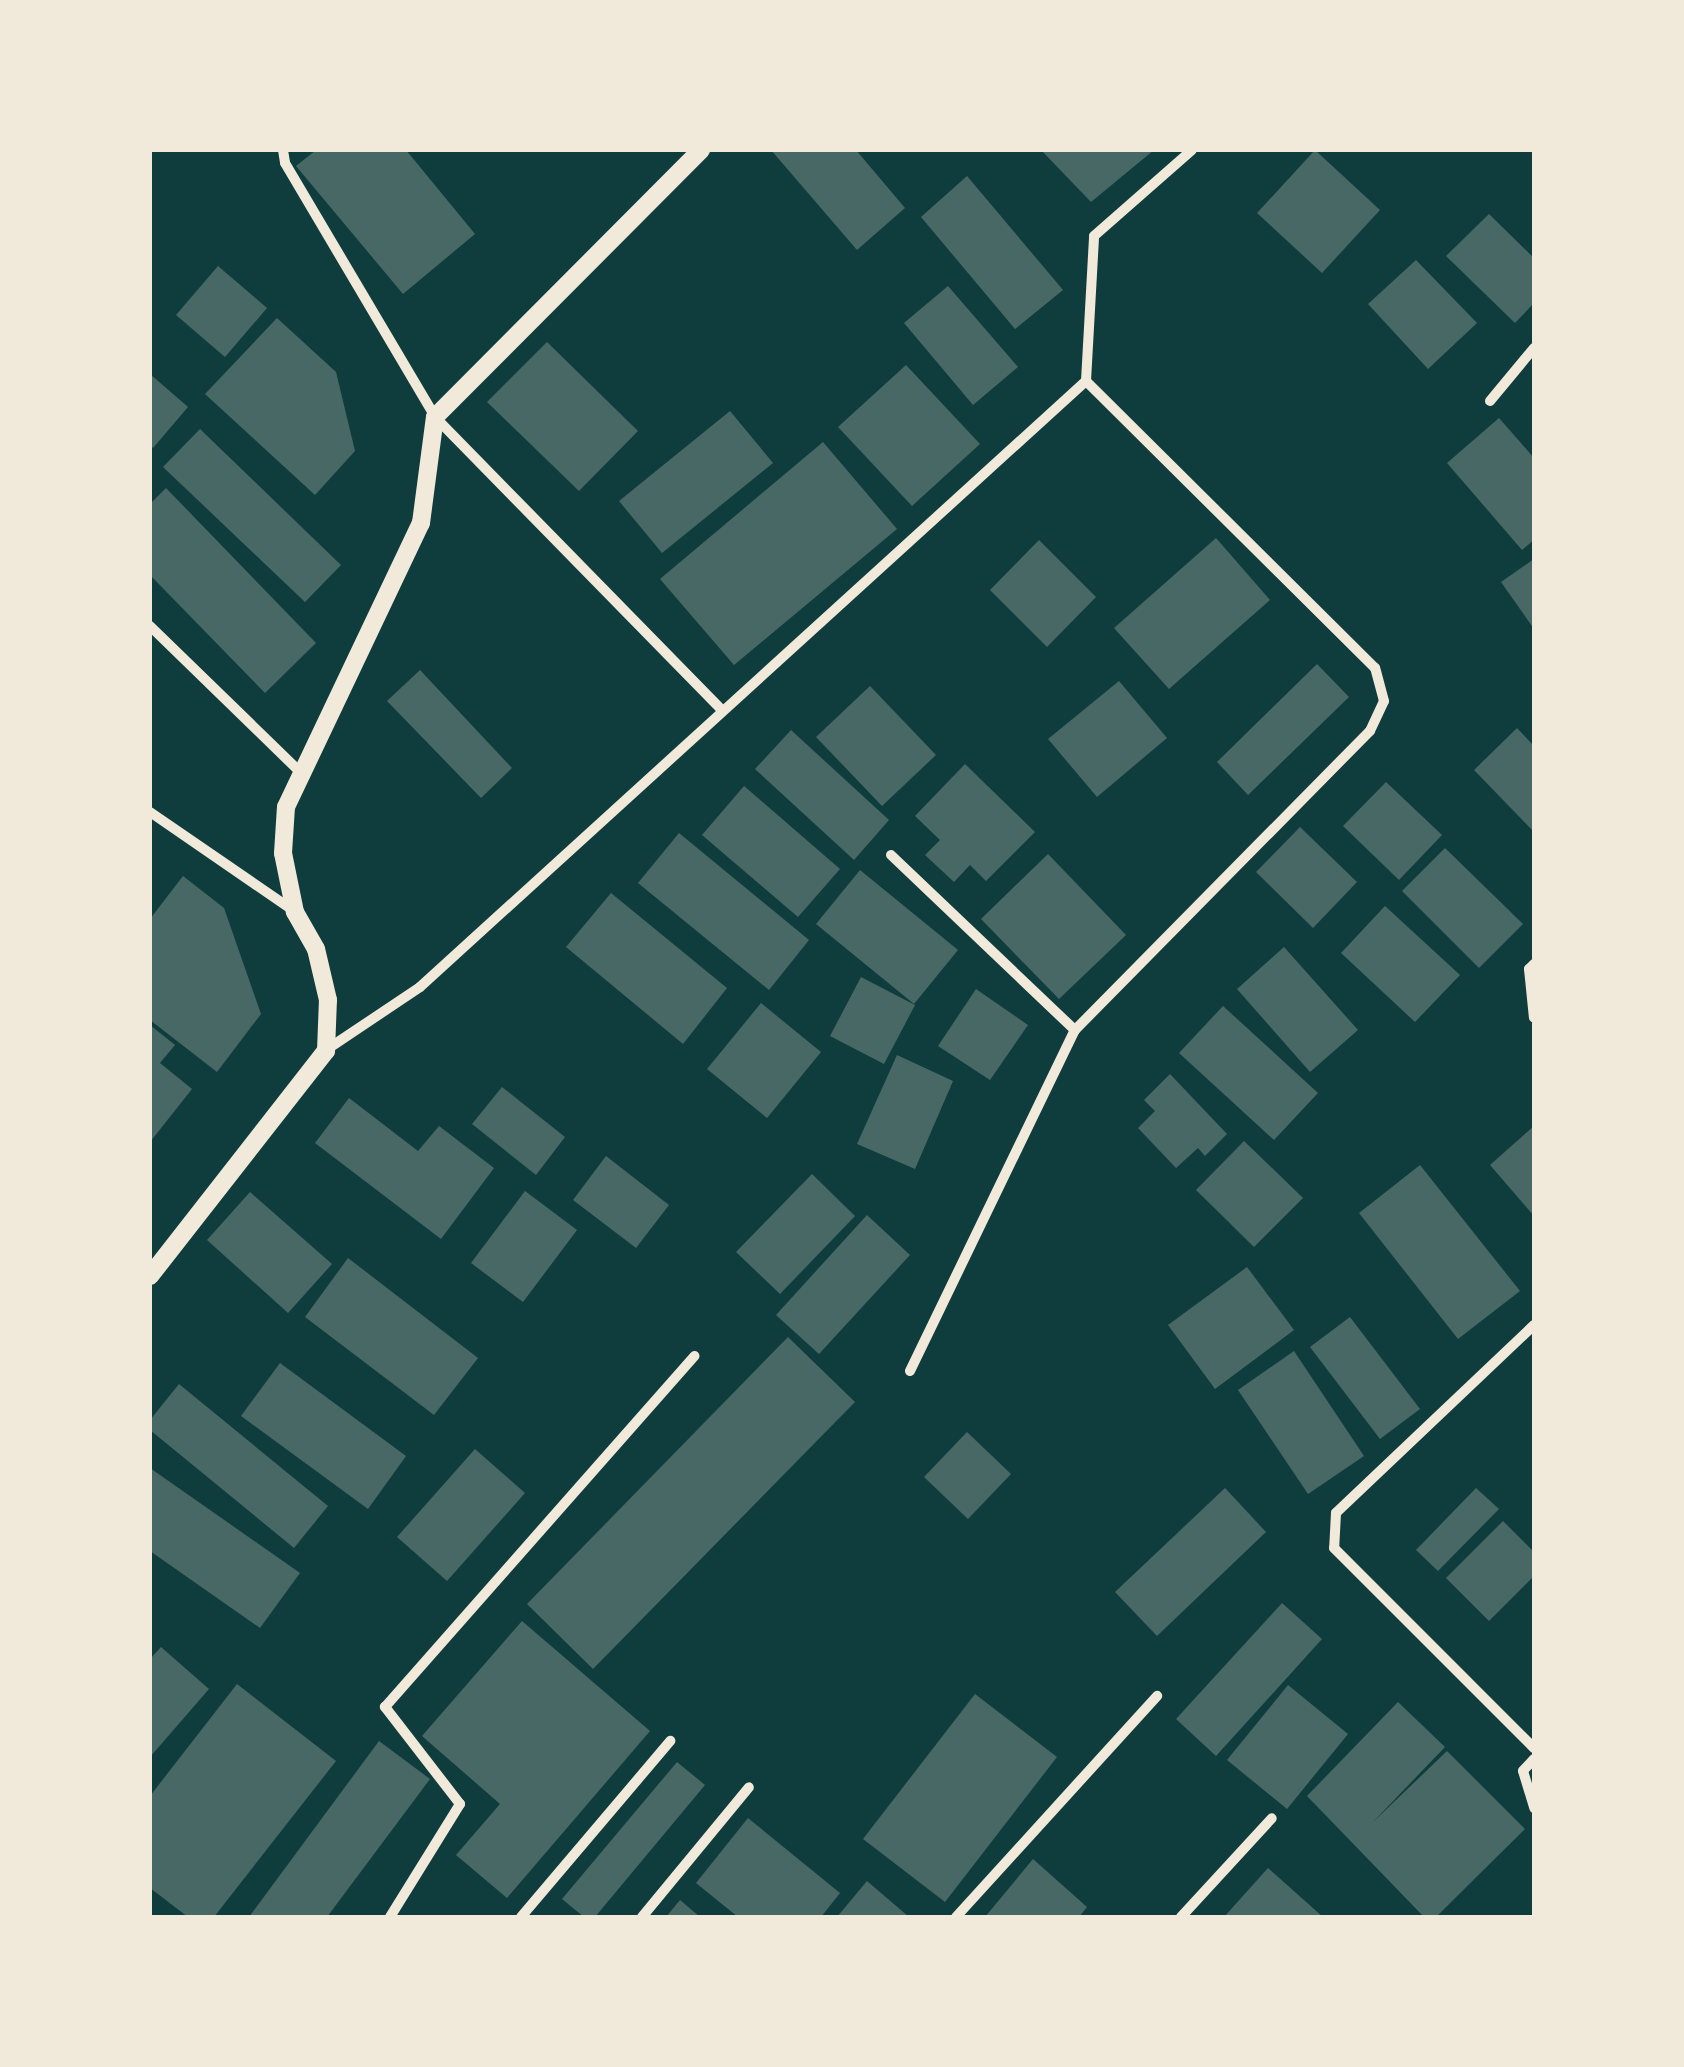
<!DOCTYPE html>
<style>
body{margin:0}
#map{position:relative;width:1684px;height:2067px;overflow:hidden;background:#0f3d3e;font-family:Helvetica,sans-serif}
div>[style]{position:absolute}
.building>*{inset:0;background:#486865}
.minor>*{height:10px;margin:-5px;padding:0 5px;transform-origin:5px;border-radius:5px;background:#f1e9da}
.tertiary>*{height:18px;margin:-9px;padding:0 9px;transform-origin:9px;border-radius:9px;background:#f1e9da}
span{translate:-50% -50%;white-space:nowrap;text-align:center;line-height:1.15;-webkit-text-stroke:8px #f1e9da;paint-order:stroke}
.frame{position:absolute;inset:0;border:152px solid #f1e9da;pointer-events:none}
</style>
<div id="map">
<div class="building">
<div style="clip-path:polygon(316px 150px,406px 150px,475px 234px,403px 294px,296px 166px)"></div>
<div style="clip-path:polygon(771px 150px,856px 150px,905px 208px,857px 250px)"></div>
<div style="clip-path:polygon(1041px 150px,1154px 150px,1091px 202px)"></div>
<div style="clip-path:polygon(1315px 150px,1380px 210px,1322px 273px,1257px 213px)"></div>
<div style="clip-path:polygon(967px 176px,1063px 290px,1015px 329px,921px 217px)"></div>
<div style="clip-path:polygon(1489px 214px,1534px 258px,1534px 303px,1515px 323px,1446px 256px)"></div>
<div style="clip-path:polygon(1416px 260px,1477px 323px,1428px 369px,1368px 304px)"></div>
<div style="clip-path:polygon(218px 266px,267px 308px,225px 357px,176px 315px)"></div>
<div style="clip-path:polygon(948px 286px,1018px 367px,973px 405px,904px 323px)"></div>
<div style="clip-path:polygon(277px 318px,336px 372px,355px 451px,315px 495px,205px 394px)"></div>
<div style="clip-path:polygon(547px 342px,638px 431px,579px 491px,487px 402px)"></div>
<div style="clip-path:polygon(906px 365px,980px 444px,912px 506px,838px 427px)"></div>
<div style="clip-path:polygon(150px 374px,188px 407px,153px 448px,150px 445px)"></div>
<div style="clip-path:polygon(730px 411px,773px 463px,662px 553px,619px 501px)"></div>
<div style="clip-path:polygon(1499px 418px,1534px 458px,1534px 540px,1522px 550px,1447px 463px)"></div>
<div style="clip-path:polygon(200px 429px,341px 565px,305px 602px,163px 467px)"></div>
<div style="clip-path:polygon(823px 442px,897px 529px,734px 665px,660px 579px)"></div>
<div style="clip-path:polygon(166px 488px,316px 643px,265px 693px,150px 575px,150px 504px)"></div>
<div style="clip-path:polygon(1216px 538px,1270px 600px,1169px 689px,1114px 628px)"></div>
<div style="clip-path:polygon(1039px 540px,1096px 597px,1047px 647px,990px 590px)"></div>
<div style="clip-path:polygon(1534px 559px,1534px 629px,1501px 582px)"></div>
<div style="clip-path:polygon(1317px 664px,1349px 697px,1248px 795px,1217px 762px)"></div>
<div style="clip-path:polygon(420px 670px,512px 768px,481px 798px,387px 701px)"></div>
<div style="clip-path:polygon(1119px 681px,1167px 738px,1097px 797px,1048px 739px)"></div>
<div style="clip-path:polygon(870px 686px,936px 755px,882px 806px,816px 737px)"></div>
<div style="clip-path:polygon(1517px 728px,1534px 746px,1534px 832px,1474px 770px)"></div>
<div style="clip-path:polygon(791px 730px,889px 820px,854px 860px,755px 769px)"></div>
<div style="clip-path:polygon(965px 764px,1035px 832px,986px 881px,970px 865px,954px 882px,925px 855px,940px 840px,915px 816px)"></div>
<div style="clip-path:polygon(1386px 782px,1442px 835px,1399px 880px,1343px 826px)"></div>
<div style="clip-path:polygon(744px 786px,840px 869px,798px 917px,702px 835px)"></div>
<div style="clip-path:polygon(1300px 827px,1357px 882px,1313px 928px,1256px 872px)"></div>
<div style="clip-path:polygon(679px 833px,809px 940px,769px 990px,638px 883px)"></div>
<div style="clip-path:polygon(1445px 848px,1523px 924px,1479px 968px,1402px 891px)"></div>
<div style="clip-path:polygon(1048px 854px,1126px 935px,1059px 999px,981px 919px)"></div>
<div style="clip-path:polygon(860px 870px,958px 950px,914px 1004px,816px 924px)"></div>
<div style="clip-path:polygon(183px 876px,224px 908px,261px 1014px,217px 1072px,150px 1020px,150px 919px)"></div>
<div style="clip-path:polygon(611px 893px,727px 988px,683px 1044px,566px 947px)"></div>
<div style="clip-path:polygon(1385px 906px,1460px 975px,1415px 1022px,1341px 953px)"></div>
<div style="clip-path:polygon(1284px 947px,1358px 1030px,1310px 1072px,1237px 989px)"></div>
<div style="clip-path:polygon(861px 977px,915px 1005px,884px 1064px,830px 1036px)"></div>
<div style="clip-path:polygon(976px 989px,1028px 1025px,990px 1080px,938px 1046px)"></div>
<div style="clip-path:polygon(761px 1003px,821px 1052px,767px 1118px,707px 1069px)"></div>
<div style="clip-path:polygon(1223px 1006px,1318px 1093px,1274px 1140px,1179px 1053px)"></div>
<div style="clip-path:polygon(150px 1025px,175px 1045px,160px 1063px,192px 1089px,150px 1142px)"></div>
<div style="clip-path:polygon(897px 1055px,953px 1081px,915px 1169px,857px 1144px)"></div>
<div style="clip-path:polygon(1170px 1074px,1227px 1134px,1205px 1156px,1198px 1148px,1176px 1168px,1138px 1128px,1155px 1111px,1144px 1100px)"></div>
<div style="clip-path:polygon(502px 1087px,565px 1137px,536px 1175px,472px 1124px)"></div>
<div style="clip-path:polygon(349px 1098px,418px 1151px,439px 1126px,494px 1168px,441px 1239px,315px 1143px)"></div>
<div style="clip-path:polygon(1534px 1126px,1534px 1216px,1490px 1165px)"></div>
<div style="clip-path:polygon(1244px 1141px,1303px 1198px,1254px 1247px,1196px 1190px)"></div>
<div style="clip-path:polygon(606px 1156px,669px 1205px,636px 1248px,573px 1200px)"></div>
<div style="clip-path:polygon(1420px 1165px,1520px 1291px,1458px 1339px,1359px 1213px)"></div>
<div style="clip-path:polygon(812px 1174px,855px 1216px,780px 1294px,736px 1252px)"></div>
<div style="clip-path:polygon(525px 1191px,577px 1230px,523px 1302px,471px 1263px)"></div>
<div style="clip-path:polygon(250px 1192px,332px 1264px,288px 1313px,207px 1240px)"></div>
<div style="clip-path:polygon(867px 1215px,910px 1255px,819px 1354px,776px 1315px)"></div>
<div style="clip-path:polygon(348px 1258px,478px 1358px,434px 1415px,305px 1317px)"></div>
<div style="clip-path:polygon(1247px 1267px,1294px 1330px,1215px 1389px,1168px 1325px)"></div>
<div style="clip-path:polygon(1350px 1317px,1420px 1409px,1380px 1439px,1310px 1347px)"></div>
<div style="clip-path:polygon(788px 1337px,855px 1402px,593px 1669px,527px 1604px)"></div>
<div style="clip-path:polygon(1294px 1351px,1364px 1456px,1308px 1494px,1238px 1390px)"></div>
<div style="clip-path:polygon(280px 1363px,406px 1456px,368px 1509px,241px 1416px)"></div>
<div style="clip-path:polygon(179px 1384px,328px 1506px,294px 1548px,150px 1430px,150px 1420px)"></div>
<div style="clip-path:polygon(967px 1432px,1011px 1474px,968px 1519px,924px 1477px)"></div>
<div style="clip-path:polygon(475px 1449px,525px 1493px,447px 1581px,397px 1537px)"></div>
<div style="clip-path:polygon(150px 1468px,300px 1573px,260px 1628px,150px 1551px)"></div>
<div style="clip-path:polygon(1225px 1488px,1266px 1532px,1157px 1636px,1115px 1592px)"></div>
<div style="clip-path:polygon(1476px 1488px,1499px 1509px,1438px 1571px,1416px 1550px)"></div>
<div style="clip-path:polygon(1503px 1521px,1534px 1552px,1534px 1576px,1489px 1621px,1446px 1578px)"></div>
<div style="clip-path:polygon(1282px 1603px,1322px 1639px,1216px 1756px,1176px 1719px)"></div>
<div style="clip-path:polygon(522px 1621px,650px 1731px,507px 1898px,456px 1855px,500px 1804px,422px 1736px)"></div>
<div style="clip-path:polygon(161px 1647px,209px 1689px,150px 1757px,150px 1659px)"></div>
<div style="clip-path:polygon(237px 1684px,336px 1761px,214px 1917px,188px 1917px,150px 1888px,150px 1796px)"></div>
<div style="clip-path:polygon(1288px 1685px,1348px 1734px,1287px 1809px,1227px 1760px)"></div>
<div style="clip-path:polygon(975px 1694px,1057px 1757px,945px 1902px,863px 1839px)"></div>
<div style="clip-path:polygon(1398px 1702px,1445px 1747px,1372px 1823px,1447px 1751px,1525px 1829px,1436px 1917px,1424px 1917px,1307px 1796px)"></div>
<div style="clip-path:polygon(379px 1741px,430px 1779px,327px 1917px,249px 1917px)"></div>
<div style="clip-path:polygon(677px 1762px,705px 1785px,595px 1917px,584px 1917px,562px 1899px)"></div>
<div style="clip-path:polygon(748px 1818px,840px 1893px,821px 1917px,738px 1917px,696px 1883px)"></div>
<div style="clip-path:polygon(1033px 1859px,1087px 1907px,1079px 1917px,985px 1917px)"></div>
<div style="clip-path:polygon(1268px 1868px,1323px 1917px,1224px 1917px)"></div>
<div style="clip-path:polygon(867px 1881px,909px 1917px,837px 1917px)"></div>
<div style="clip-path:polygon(680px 1900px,700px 1917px,666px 1917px)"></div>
</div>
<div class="minor">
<div style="left:283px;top:150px;width:13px;rotate:81deg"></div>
<div style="left:285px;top:163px;width:295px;rotate:59.4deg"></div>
<div style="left:435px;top:417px;width:410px;rotate:45.6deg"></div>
<div style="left:1490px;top:401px;width:69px;rotate:-50.3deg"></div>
<div style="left:150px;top:626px;width:208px;rotate:44.2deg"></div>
<div style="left:150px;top:812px;width:175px;rotate:34.5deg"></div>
<div style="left:891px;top:855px;width:254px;rotate:43.6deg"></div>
<div style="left:1534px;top:964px;width:7px;rotate:135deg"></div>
<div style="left:1529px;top:969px;width:49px;rotate:84.2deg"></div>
<div style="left:326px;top:1050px;width:113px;rotate:-33.8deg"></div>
<div style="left:420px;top:987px;width:900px;rotate:-42.3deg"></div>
<div style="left:1086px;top:381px;width:145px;rotate:-86.8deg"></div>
<div style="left:1094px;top:236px;width:130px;rotate:-41.3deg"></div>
<div style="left:1534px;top:1325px;width:273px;rotate:136.5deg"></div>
<div style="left:1336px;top:1513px;width:35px;rotate:93deg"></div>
<div style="left:1334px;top:1548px;width:283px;rotate:45deg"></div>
<div style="left:910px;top:1371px;width:379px;rotate:-64.2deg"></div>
<div style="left:1075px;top:1030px;width:420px;rotate:-45.4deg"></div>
<div style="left:1370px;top:731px;width:33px;rotate:-65deg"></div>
<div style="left:1384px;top:701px;width:34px;rotate:-105deg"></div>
<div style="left:1375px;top:668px;width:407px;rotate:-135.2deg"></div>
<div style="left:1534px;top:1759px;width:16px;rotate:133deg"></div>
<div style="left:1523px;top:1771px;width:39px;rotate:73deg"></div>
<div style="left:390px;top:1917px;width:133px;rotate:-58.2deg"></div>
<div style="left:460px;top:1804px;width:123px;rotate:-127.7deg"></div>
<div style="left:385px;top:1707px;width:468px;rotate:-48.6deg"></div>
<div style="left:521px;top:1917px;width:231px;rotate:-49.7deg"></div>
<div style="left:642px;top:1917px;width:168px;rotate:-50.5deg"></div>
<div style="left:956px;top:1917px;width:299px;rotate:-47.7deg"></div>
<div style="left:1181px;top:1917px;width:134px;rotate:-47.4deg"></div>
</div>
<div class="tertiary">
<div style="left:150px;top:1276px;width:286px;rotate:-52deg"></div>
<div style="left:326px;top:1051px;width:51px;rotate:-87.8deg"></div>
<div style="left:328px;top:1000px;width:52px;rotate:-103.2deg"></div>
<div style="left:316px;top:949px;width:43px;rotate:-119.6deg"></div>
<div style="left:295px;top:912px;width:60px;rotate:-101.5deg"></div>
<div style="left:283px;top:853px;width:46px;rotate:-86.3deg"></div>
<div style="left:286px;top:807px;width:314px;rotate:-64.6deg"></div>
<div style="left:421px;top:523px;width:107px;rotate:-82.5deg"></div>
<div style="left:435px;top:417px;width:377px;rotate:-45.1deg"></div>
</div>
<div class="frame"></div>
</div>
